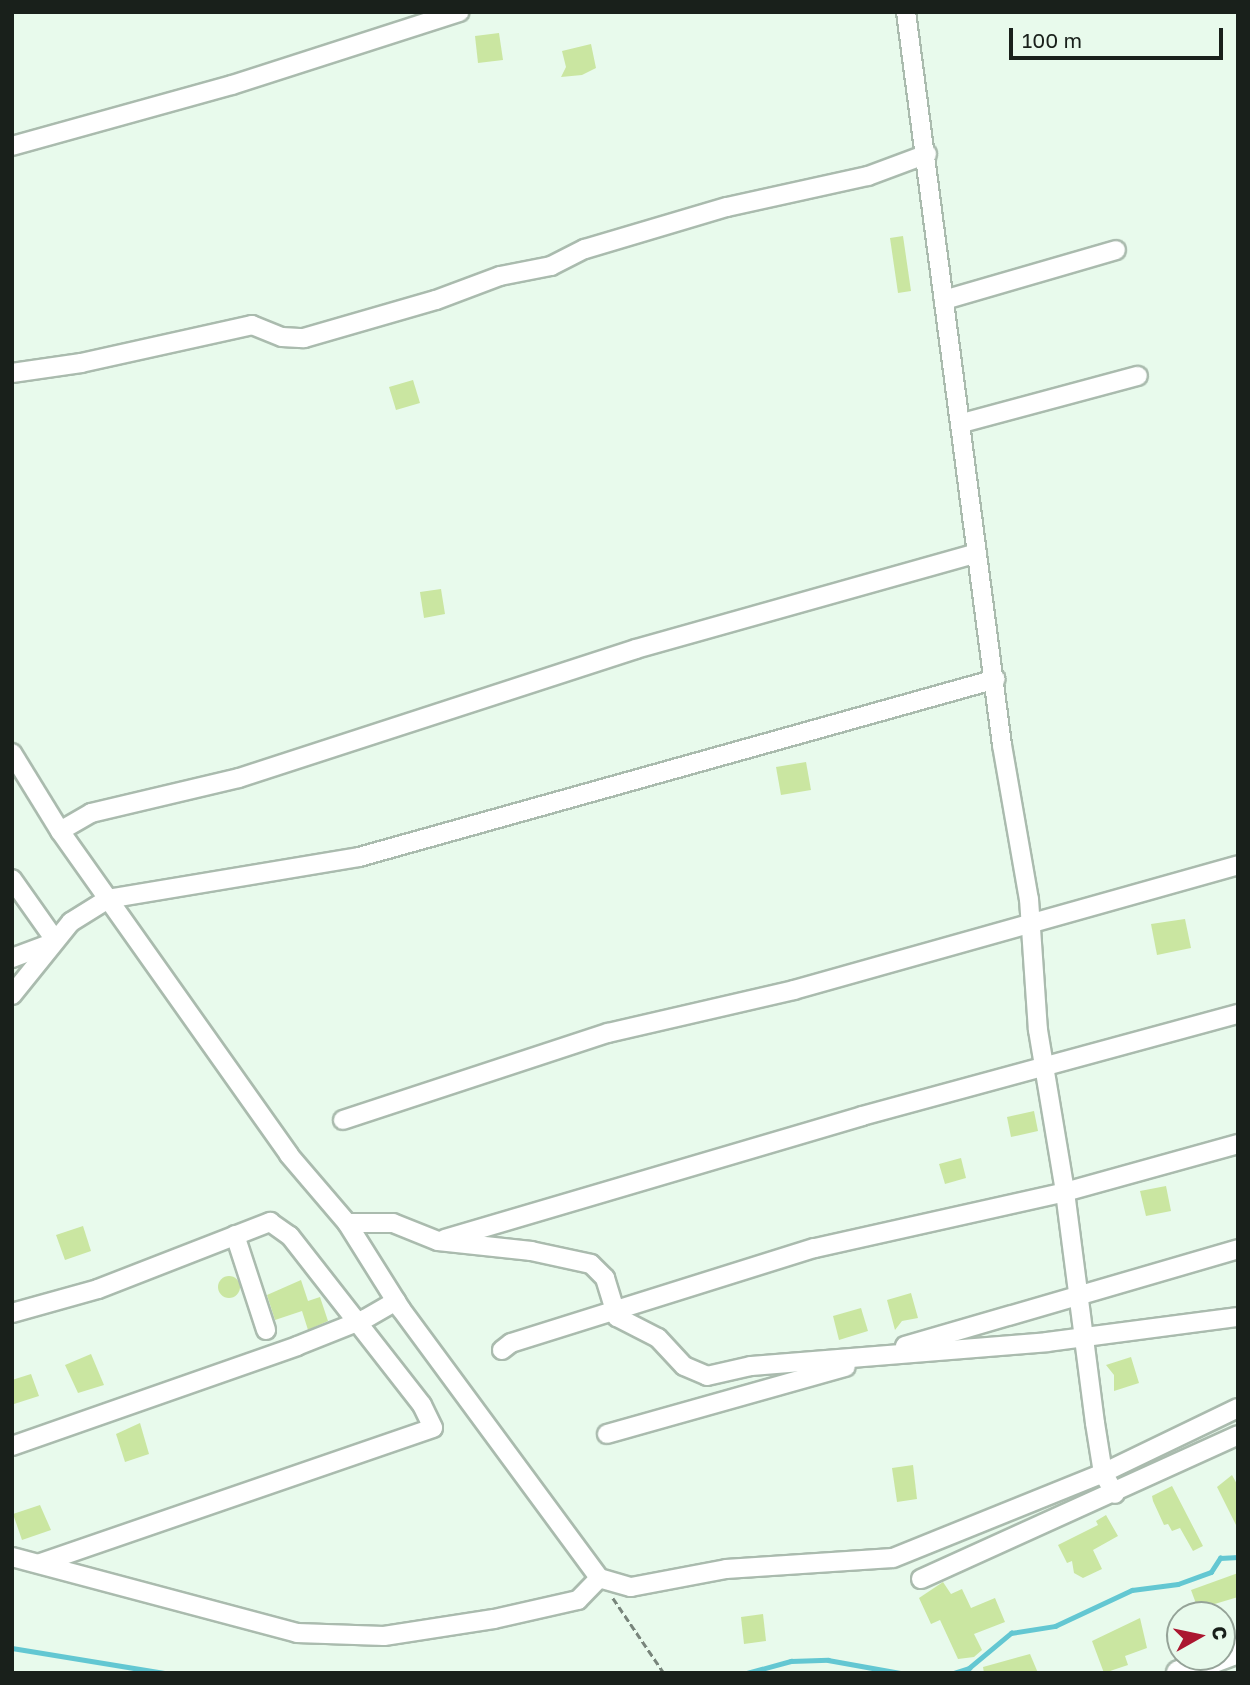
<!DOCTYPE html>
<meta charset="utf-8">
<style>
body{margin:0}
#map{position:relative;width:1250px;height:1685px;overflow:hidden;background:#e8faec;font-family:"Golos Text",sans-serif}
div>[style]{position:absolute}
.stream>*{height:4.5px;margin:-2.25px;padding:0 2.25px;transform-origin:2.25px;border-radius:2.25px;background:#63c7d2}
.building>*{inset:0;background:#cae6a1}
.round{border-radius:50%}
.path>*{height:2.5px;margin-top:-1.25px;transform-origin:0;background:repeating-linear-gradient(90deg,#78857b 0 7px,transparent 0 10.5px)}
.roads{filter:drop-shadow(2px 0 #aabbae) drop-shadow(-2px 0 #aabbae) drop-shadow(0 2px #aabbae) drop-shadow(0 -2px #aabbae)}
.street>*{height:18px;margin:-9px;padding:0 9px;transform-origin:9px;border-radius:9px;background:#fff}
.secondary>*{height:24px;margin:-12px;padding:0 12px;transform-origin:12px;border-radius:12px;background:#fff}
span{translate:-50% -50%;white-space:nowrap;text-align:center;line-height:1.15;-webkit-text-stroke:7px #e8faec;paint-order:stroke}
.frame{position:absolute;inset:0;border:14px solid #19201b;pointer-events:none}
.north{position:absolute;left:1166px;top:1601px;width:70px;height:70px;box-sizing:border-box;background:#e8faec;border:2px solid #95a398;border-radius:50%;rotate:81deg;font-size:19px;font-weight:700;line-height:28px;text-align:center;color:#19201b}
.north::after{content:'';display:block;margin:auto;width:24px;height:32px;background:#ab1630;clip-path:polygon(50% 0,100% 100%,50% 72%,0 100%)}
.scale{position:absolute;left:1009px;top:28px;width:214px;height:32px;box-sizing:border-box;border:4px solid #19201b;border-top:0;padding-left:9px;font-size:21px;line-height:24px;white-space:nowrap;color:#19201b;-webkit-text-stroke:5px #e8faec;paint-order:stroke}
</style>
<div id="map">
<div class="stream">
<div style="left:12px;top:1648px;width:154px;rotate:9.3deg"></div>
<div style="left:747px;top:1673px;width:46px;rotate:-15.3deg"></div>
<div style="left:791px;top:1661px;width:37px;rotate:-2deg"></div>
<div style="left:828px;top:1660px;width:73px;rotate:10.2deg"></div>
<div style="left:954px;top:1673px;width:16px;rotate:-18deg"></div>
<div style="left:969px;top:1668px;width:55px;rotate:-39.8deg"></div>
<div style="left:1011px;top:1633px;width:45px;rotate:-9deg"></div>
<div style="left:1055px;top:1626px;width:85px;rotate:-25.1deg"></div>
<div style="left:1132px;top:1590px;width:46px;rotate:-7.4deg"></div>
<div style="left:1178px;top:1584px;width:35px;rotate:-20deg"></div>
<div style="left:1211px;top:1572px;width:17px;rotate:-57deg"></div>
<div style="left:1220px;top:1558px;width:18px;rotate:-3deg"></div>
</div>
<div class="building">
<div style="clip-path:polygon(499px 33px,503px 60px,478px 63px,475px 36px)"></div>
<div style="clip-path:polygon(591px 44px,596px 68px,582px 75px,561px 77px,566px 67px,562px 51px)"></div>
<div style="clip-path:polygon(903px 236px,911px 291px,898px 293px,890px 238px)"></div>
<div style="clip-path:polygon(413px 380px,420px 403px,396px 410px,389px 387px)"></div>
<div style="clip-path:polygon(441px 589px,445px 614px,424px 618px,420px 592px)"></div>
<div style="clip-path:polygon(806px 762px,811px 790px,781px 795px,776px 767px)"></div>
<div style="clip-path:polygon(1185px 919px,1191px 948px,1157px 955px,1151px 924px)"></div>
<div style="clip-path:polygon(1034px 1111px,1038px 1131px,1011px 1137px,1007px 1117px)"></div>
<div style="clip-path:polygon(961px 1158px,966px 1178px,945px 1184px,939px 1164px)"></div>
<div style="clip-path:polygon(1166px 1186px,1171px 1211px,1146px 1216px,1140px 1191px)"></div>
<div style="clip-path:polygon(83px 1226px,91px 1251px,65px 1260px,56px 1235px)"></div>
<div class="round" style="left:218px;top:1276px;width:22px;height:22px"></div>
<div style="clip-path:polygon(301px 1280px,308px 1301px,320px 1297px,328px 1321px,308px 1330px,302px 1311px,275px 1320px,267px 1295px)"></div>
<div style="clip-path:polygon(911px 1293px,918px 1318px,902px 1321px,895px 1330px,887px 1300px)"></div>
<div style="clip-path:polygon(861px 1308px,868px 1331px,839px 1340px,833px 1316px)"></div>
<div style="clip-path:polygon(91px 1354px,104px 1385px,78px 1393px,65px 1365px)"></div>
<div style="clip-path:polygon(1131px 1357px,1139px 1383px,1114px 1391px,1114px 1375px,1106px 1365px)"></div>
<div style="clip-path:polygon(31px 1374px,39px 1396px,14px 1404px,12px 1380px)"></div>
<div style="clip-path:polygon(140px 1423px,149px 1454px,125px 1462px,116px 1434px)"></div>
<div style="clip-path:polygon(913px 1465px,917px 1499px,897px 1502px,892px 1468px)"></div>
<div style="clip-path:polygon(1232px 1475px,1238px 1486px,1238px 1529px,1217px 1487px)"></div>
<div style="clip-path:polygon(1172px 1486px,1203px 1546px,1193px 1551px,1180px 1528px,1172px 1531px,1168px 1524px,1164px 1525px,1153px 1501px,1152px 1496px)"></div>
<div style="clip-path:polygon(40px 1505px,51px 1530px,22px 1540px,13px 1514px)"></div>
<div style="clip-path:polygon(1106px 1515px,1118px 1536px,1093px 1550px,1102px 1569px,1083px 1578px,1074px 1573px,1072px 1561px,1067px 1563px,1058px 1545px,1098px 1525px,1096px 1521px)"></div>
<div style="clip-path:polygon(1238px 1573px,1238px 1597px,1198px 1609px,1191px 1590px)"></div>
<div style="clip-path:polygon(943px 1582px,951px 1594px,962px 1589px,971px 1608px,995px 1598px,1005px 1622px,974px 1634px,982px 1650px,974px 1657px,958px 1659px,940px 1620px,931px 1624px,919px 1598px)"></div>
<div style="clip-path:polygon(763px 1614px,766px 1641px,744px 1644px,741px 1617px)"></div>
<div style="clip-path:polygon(1140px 1618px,1147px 1648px,1125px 1656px,1128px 1665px,1104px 1673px,1092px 1641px)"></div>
<div style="clip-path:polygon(1030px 1654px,1038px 1673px,984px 1673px,983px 1667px)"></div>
</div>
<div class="path">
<div style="left:613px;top:1598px;width:91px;rotate:55.8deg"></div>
</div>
<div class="roads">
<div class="street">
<div style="left:906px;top:12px;width:739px;rotate:82.54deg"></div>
<div style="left:1002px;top:745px;width:156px;rotate:80.1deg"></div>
<div style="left:1029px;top:899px;width:131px;rotate:86.1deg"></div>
<div style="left:1038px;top:1030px;width:164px;rotate:80.5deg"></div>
<div style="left:1065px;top:1192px;width:233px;rotate:82.6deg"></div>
<div style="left:1095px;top:1423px;width:51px;rotate:80.9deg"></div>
<div style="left:1103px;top:1473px;width:24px;rotate:60deg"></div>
<div style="left:12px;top:146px;width:228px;rotate:-15.5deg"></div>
<div style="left:232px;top:85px;width:239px;rotate:-17.8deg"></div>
<div style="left:944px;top:300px;width:179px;rotate:-16.2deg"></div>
<div style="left:12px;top:373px;width:70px;rotate:-8.2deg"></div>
<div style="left:81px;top:363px;width:175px;rotate:-12.5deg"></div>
<div style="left:252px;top:325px;width:32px;rotate:22deg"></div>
<div style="left:282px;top:337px;width:22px;rotate:3deg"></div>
<div style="left:304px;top:338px;width:137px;rotate:-16.1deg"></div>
<div style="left:436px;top:300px;width:68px;rotate:-20.6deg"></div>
<div style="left:500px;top:276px;width:52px;rotate:-11.1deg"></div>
<div style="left:551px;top:266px;width:38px;rotate:-27deg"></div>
<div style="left:585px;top:249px;width:148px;rotate:-16.5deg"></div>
<div style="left:727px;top:207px;width:144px;rotate:-12.4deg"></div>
<div style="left:868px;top:176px;width:63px;rotate:-20.4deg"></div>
<div style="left:962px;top:423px;width:182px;rotate:-15deg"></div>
<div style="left:12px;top:753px;width:92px;rotate:58.4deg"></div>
<div style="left:60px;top:831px;width:397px;rotate:54.7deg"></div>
<div style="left:289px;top:1155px;width:89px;rotate:49.5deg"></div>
<div style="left:347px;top:1223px;width:102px;rotate:57.9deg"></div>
<div style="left:401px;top:1309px;width:334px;rotate:53.6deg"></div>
<div style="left:599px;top:1578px;width:33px;rotate:16deg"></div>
<div style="left:631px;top:1587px;width:97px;rotate:-10.7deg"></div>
<div style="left:726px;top:1569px;width:167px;rotate:-3.8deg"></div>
<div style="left:893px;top:1558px;width:227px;rotate:-22deg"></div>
<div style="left:1103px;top:1473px;width:150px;rotate:-25.7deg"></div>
<div style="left:60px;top:831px;width:36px;rotate:-30deg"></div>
<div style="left:91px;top:813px;width:152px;rotate:-13.3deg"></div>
<div style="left:239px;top:778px;width:417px;rotate:-18deg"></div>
<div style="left:636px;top:649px;width:354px;rotate:-15.7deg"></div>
<div style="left:12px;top:879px;width:75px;rotate:54.8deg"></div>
<div style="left:12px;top:958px;width:43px;rotate:-20.6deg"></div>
<div style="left:12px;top:995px;width:94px;rotate:-51.1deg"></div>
<div style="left:71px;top:922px;width:44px;rotate:-31.9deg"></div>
<div style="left:108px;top:899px;width:254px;rotate:-9.5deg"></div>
<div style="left:359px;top:857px;width:661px;rotate:-15.61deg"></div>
<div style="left:343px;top:1120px;width:279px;rotate:-18.2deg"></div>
<div style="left:608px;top:1033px;width:191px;rotate:-13deg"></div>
<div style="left:794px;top:990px;width:461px;rotate:-15.7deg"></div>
<div style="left:347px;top:1223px;width:46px"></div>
<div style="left:393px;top:1223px;width:48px;rotate:21.8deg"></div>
<div style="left:438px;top:1241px;width:94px;rotate:6.1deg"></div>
<div style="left:531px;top:1251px;width:61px;rotate:12.2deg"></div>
<div style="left:591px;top:1264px;width:20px;rotate:45deg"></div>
<div style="left:605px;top:1278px;width:41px;rotate:72.9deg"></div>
<div style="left:617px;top:1317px;width:46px;rotate:27.1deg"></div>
<div style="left:658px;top:1338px;width:38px;rotate:47deg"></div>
<div style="left:684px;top:1366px;width:25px;rotate:23deg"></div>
<div style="left:707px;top:1376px;width:45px;rotate:-12.8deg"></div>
<div style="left:751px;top:1366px;width:297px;rotate:-4.6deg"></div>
<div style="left:1047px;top:1342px;width:193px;rotate:-7.5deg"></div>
<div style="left:235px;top:1235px;width:100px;rotate:71.9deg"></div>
<div style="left:445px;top:1239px;width:435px;rotate:-16.4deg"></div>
<div style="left:862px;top:1116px;width:390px;rotate:-15.2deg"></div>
<div style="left:12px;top:1313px;width:89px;rotate:-15.6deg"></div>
<div style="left:98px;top:1289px;width:185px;rotate:-21.3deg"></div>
<div style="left:270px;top:1222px;width:24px;rotate:35deg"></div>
<div style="left:290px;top:1236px;width:214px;rotate:52deg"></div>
<div style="left:422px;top:1405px;width:25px;rotate:64deg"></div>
<div style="left:433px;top:1428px;width:415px;rotate:161deg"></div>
<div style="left:905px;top:1346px;width:347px;rotate:-16.2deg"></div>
<div style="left:502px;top:1350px;width:11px;rotate:-38deg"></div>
<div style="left:511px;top:1343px;width:318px;rotate:-17.4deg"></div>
<div style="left:815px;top:1248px;width:256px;rotate:-12.6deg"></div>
<div style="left:1065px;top:1192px;width:180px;rotate:-15.5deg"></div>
<div style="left:607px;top:1434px;width:248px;rotate:-15.7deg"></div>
<div style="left:12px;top:1446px;width:302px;rotate:-19.3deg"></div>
<div style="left:297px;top:1346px;width:73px;rotate:-21.7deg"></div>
<div style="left:365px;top:1319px;width:36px;rotate:-30deg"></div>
<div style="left:12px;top:1557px;width:295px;rotate:14.9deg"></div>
<div style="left:297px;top:1633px;width:87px;rotate:2deg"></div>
<div style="left:384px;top:1636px;width:111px;rotate:-8.8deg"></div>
<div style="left:494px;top:1619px;width:86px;rotate:-12.7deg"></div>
<div style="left:578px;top:1600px;width:30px;rotate:-46deg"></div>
<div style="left:921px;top:1579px;width:348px;rotate:-24.4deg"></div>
</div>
<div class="secondary">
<div style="left:1179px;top:1673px;width:63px;rotate:-20.4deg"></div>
</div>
</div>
<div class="frame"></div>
<div class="north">С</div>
<div class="scale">100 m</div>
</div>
